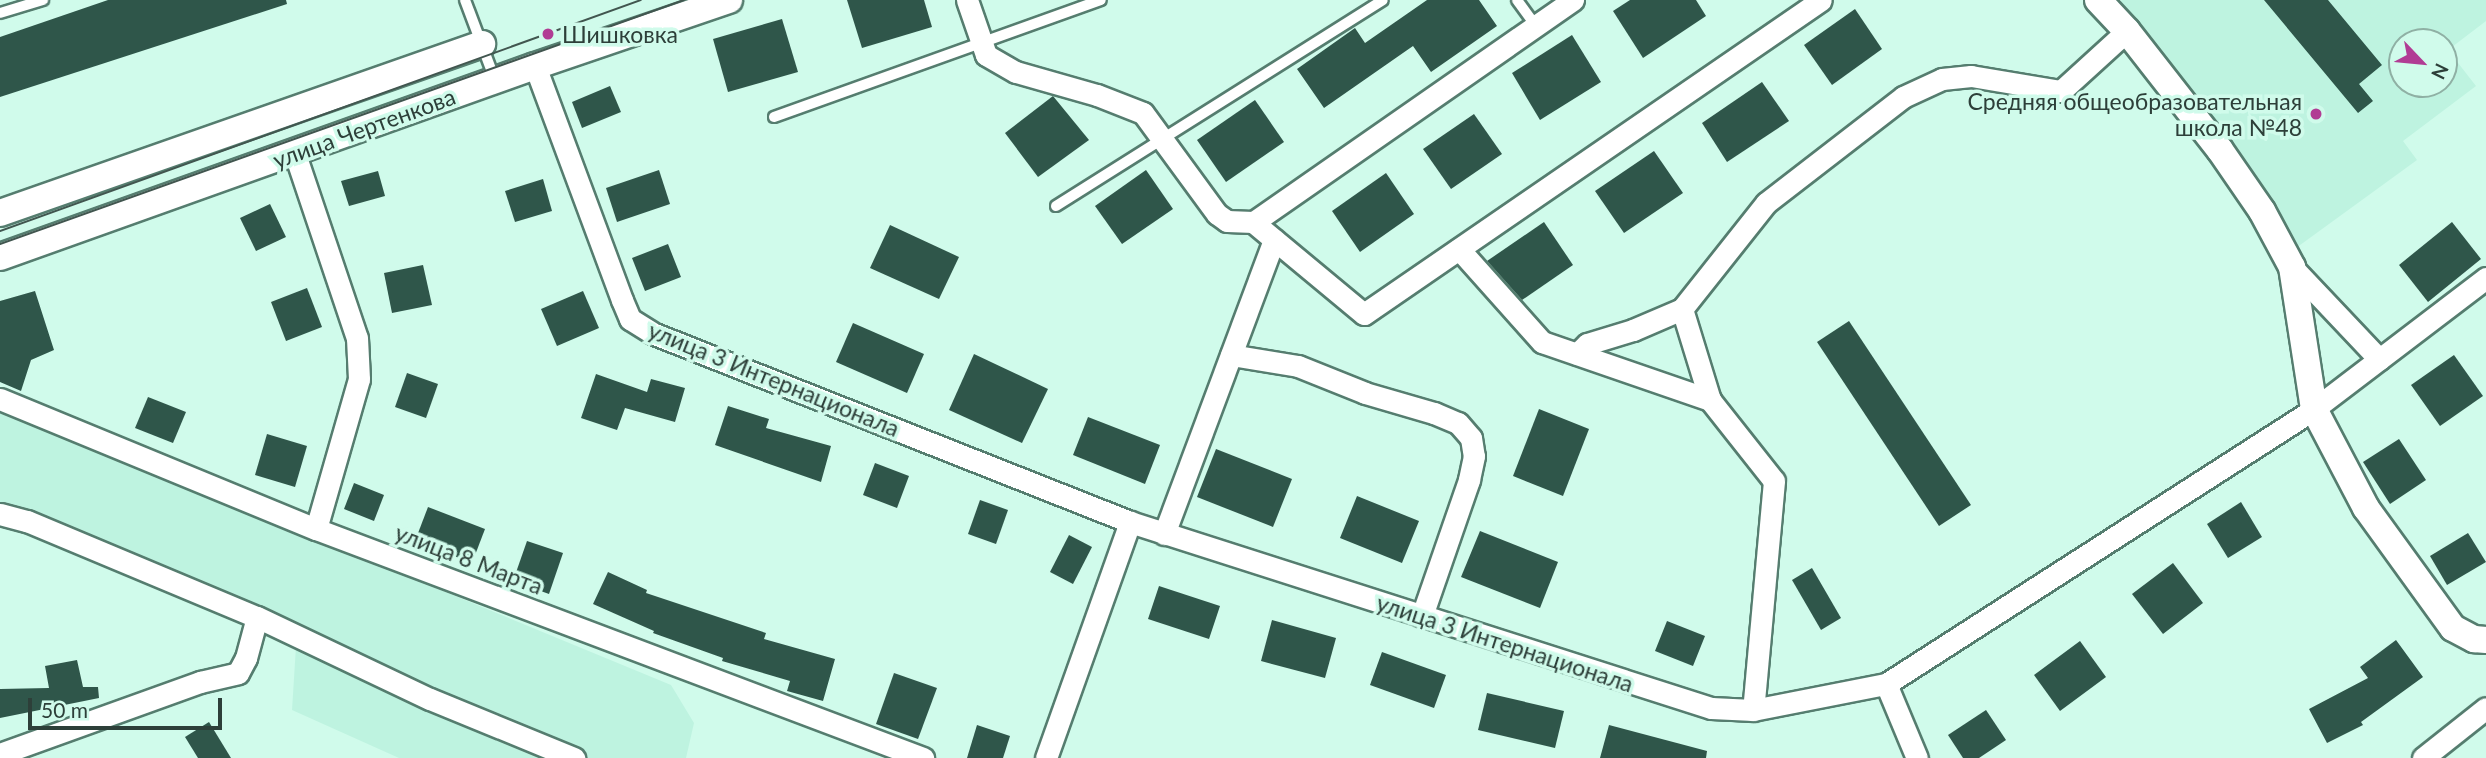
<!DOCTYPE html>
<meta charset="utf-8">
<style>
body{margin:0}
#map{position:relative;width:2486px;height:758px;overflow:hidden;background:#d0fbeb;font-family:Lato,sans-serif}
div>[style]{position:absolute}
.built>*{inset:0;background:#bef3e0}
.building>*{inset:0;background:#2f564a}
.roads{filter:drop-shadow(2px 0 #557d6f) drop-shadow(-2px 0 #557d6f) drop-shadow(0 2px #557d6f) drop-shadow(0 -2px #557d6f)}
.service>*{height:10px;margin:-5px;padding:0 5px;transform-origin:5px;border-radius:5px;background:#fff}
.minor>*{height:21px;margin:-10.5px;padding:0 10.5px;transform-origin:10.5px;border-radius:10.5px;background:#fff}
.tertiary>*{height:26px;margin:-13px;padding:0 13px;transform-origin:13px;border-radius:13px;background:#fff}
.tram>*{height:2px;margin:-1px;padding:0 1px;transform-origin:1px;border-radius:1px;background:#41564f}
.dots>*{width:19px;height:19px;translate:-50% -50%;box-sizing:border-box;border:4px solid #d0fbeb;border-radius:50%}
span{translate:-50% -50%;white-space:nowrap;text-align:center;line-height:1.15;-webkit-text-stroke:7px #d0fbeb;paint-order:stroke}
.poi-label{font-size:23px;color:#2d3f39}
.left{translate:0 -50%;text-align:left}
.right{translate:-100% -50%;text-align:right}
.street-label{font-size:23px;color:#2d3f39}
.north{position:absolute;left:2388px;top:28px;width:70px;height:70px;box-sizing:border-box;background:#d0fbeb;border:2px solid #8fb0a4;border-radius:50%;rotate:116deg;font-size:19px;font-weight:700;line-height:28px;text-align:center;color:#2d3f39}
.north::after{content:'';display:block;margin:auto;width:24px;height:32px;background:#b13c94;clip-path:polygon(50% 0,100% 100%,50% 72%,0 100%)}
.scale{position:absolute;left:28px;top:698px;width:194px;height:32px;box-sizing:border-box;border:4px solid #2d3f39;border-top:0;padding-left:9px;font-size:21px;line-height:24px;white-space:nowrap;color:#2d3f39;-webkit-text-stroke:5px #d0fbeb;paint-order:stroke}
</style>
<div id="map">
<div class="built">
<div style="clip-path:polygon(evenodd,2122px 0,2486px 0,2486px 21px,2448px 50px,2476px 86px,2403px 141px,2417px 160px,2296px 248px,2112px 8px,2122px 0,2402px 42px,2444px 42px,2444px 84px,2402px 84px,2402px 42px)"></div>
<div style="clip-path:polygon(0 412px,123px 459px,671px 685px,694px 723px,686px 758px,399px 758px,292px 710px,297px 630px,23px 510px,0 504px)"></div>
</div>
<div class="building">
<div style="clip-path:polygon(108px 0,286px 0,287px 4px,0 97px,0 37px)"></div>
<div style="clip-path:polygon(847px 0,924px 0,932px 27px,862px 48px)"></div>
<div style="clip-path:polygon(1427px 0,1479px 0,1497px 26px,1431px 72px,1413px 46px,1324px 108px,1297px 69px,1355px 28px,1365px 43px)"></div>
<div style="clip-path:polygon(1630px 0,1696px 0,1706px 16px,1643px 58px,1613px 11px)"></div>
<div style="clip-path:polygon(2264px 0,2328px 0,2382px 65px,2359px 84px,2373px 101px,2358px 113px)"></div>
<div style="clip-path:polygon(1855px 9px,1882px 49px,1832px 85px,1804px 45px)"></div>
<div style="clip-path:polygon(782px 19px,798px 72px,728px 92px,713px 39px)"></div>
<div style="clip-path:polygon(1572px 35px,1601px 82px,1540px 120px,1512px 73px)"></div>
<div style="clip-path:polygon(1762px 82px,1789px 121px,1727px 162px,1702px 123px)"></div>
<div style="clip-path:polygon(610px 86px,621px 112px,582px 128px,572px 102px)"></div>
<div style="clip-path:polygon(1053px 96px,1089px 140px,1038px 177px,1005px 133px)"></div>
<div style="clip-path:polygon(1255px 100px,1284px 142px,1226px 182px,1197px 140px)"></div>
<div style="clip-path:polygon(1474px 114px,1502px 154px,1451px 189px,1423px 149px)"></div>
<div style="clip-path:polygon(1654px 151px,1683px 193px,1624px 233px,1595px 191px)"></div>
<div style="clip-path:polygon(659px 170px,670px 204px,617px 222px,606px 188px)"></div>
<div style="clip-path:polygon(1146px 170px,1173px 209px,1122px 244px,1095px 206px)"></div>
<div style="clip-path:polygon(378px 171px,385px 196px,349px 206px,341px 181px)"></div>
<div style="clip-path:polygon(1386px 173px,1414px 214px,1360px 252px,1332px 211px)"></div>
<div style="clip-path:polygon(543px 179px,552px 211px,515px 222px,505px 191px)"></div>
<div style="clip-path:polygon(270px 204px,286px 237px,256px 251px,240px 218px)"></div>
<div style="clip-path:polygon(1544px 222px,1573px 265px,1522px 300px,1487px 261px)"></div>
<div style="clip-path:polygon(2452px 222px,2481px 259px,2428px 302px,2399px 265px)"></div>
<div style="clip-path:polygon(890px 225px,959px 257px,939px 299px,870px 268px)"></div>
<div style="clip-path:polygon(668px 244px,681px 277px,645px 291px,632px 258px)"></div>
<div style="clip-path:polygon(423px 265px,432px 305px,392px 313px,384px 273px)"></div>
<div style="clip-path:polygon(307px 288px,322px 327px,286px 341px,271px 302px)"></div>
<div style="clip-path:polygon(35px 291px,54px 350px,31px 360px,21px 391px,0 382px,0 301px)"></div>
<div style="clip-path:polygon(583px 291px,599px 328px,557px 346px,541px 309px)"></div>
<div style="clip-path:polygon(1849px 321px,1971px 505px,1939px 526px,1817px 342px)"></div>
<div style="clip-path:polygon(853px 323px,924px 354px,907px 393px,836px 362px)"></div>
<div style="clip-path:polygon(974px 354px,1048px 389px,1022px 443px,949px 410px)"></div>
<div style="clip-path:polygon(2454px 355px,2483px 396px,2440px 426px,2411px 385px)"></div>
<div style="clip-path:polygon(407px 373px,438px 384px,426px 418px,395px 407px)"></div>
<div style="clip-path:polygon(596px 374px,647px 392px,651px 379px,685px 388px,675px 422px,625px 408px,617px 430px,581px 418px)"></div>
<div style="clip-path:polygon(148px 397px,186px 412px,173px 443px,135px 428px)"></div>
<div style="clip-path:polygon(728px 406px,769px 419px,766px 428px,831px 446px,821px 482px,715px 445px)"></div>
<div style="clip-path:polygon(1539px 409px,1589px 429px,1563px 496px,1513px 476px)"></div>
<div style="clip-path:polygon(1088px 417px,1160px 445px,1145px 484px,1073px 455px)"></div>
<div style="clip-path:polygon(267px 434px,307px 446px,295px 487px,255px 475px)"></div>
<div style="clip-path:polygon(2399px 439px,2426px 480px,2390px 504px,2363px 462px)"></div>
<div style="clip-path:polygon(1216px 449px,1292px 479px,1273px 527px,1197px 497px)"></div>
<div style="clip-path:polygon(875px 463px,909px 476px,897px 508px,863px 495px)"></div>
<div style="clip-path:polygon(354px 483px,384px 495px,374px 521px,344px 509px)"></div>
<div style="clip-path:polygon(1357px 496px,1419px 521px,1402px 563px,1340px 538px)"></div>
<div style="clip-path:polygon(980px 500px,1008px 510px,996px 544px,968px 534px)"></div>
<div style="clip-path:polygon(2241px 502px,2262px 537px,2228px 558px,2207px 524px)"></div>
<div style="clip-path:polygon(428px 507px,485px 529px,472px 563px,415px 541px)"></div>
<div style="clip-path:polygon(1480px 531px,1558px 562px,1540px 608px,1461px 577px)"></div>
<div style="clip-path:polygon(2468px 533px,2486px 562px,2447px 585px,2430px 556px)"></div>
<div style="clip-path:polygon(1069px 535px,1092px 547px,1073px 584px,1050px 572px)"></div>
<div style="clip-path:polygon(527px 541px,563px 553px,549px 594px,513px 581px)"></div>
<div style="clip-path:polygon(2173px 563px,2203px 603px,2163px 634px,2132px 594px)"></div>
<div style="clip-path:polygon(1812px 568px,1841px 618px,1821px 630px,1792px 580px)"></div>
<div style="clip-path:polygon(608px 572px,647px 590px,646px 593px,766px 633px,764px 639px,835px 659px,823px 701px,787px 691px,790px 681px,722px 661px,723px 658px,653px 633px,654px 631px,593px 604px)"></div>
<div style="clip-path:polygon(1159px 586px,1220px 606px,1209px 639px,1148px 619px)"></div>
<div style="clip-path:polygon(1272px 620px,1336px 638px,1325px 678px,1261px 661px)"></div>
<div style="clip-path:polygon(1667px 621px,1705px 636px,1693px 666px,1655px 651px)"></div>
<div style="clip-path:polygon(2396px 640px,2423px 677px,2361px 722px,2363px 725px,2327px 743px,2309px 709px,2368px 678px,2360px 667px)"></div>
<div style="clip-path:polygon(2080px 641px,2106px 677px,2060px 711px,2034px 675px)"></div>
<div style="clip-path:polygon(1382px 652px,1446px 675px,1434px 708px,1370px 685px)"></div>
<div style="clip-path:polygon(77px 660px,83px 687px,98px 687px,99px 698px,0 718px,0 689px,49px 688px,45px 666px)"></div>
<div style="clip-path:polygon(894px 673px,937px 688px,918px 739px,876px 724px)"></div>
<div style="clip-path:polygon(1487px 693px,1564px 711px,1555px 748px,1478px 730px)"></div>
<div style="clip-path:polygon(1986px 710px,2006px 740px,1979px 758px,1963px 758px,1948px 735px)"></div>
<div style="clip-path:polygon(209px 722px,231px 758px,198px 758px,185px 737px)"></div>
<div style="clip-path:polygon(977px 725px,1010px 736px,1003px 758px,967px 758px)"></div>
<div style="clip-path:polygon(1609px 725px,1707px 751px,1706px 758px,1600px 758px)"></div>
</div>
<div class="roads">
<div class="service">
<div style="left:465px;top:0;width:85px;rotate:69.4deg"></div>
<div style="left:1517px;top:0;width:32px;rotate:54deg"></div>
<div style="left:0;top:13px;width:45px;rotate:-16.8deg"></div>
<div style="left:774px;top:117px;width:347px;rotate:-19.7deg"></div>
<div style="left:1056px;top:206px;width:386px;rotate:-32.2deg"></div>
</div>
<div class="minor">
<div style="left:967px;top:0;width:58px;rotate:70.9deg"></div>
<div style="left:986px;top:55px;width:34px;rotate:30deg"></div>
<div style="left:1016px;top:72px;width:84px;rotate:15.9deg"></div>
<div style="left:1097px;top:95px;width:49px;rotate:21.4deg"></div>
<div style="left:1143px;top:113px;width:125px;rotate:53.8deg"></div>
<div style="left:1217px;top:214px;width:12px;rotate:35deg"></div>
<div style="left:1227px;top:221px;width:26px;rotate:2deg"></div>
<div style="left:1573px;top:0;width:389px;rotate:145.2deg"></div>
<div style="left:1253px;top:222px;width:144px;rotate:39.7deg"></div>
<div style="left:1364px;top:314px;width:554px;rotate:-34.49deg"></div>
<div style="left:535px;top:66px;width:250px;rotate:69.6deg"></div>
<div style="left:622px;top:300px;width:21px;rotate:67deg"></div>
<div style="left:630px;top:319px;width:26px;rotate:32deg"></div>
<div style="left:652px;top:333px;width:514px;rotate:21.57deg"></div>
<div style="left:1130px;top:522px;width:610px;rotate:17.75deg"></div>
<div style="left:1711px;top:708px;width:42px;rotate:2.7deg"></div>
<div style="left:1753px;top:710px;width:136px;rotate:-11.1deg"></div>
<div style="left:1886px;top:684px;width:509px;rotate:-32.72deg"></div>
<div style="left:2314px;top:409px;width:216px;rotate:-37.3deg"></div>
<div style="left:295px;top:154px;width:194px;rotate:71.4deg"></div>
<div style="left:357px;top:338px;width:41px;rotate:87.2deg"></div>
<div style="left:359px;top:379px;width:156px;rotate:106deg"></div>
<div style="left:1459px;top:249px;width:125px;rotate:48.3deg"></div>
<div style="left:1542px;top:342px;width:178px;rotate:19deg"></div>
<div style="left:1710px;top:400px;width:103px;rotate:51.7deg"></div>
<div style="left:1774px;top:481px;width:230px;rotate:95.2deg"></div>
<div style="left:2292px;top:267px;width:127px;rotate:46.6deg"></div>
<div style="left:1577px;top:354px;width:14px;rotate:-45deg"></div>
<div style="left:1587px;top:344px;width:48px;rotate:-16.9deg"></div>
<div style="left:1633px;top:330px;width:53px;rotate:-23.2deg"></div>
<div style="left:1231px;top:355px;width:68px;rotate:9.3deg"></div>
<div style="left:1298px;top:366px;width:72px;rotate:21.9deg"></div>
<div style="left:1365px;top:393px;width:72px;rotate:16.2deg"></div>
<div style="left:1434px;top:413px;width:26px;rotate:23deg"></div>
<div style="left:1458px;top:423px;width:20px;rotate:49deg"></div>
<div style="left:1471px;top:438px;width:18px;rotate:81deg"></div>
<div style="left:1474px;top:456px;width:25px;rotate:102deg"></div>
<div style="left:1469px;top:480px;width:144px;rotate:109.1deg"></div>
<div style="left:0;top:399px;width:342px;rotate:22.4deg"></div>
<div style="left:316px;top:529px;width:649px;rotate:20.67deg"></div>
<div style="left:1710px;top:400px;width:95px;rotate:-107.1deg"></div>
<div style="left:1682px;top:309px;width:135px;rotate:-51.6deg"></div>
<div style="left:1766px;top:203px;width:173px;rotate:-37.7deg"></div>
<div style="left:1903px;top:97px;width:43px;rotate:-24.8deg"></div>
<div style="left:1942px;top:79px;width:29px;rotate:-6deg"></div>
<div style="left:1971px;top:76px;width:91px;rotate:9.5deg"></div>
<div style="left:2061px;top:91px;width:89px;rotate:-42.3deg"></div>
<div style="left:0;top:514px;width:28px;rotate:15deg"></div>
<div style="left:27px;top:521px;width:249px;rotate:22.7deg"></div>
<div style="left:257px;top:617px;width:191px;rotate:25.4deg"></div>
<div style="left:430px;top:699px;width:156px;rotate:22.3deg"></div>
<div style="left:1164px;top:534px;width:314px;rotate:-69.5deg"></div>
<div style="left:1886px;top:684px;width:80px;rotate:67.3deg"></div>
<div style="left:0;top:754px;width:213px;rotate:-19.8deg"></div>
<div style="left:200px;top:682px;width:39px;rotate:-13deg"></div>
<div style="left:238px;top:673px;width:17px;rotate:-62deg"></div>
<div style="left:246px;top:658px;width:42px;rotate:-75deg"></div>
<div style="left:1046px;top:758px;width:251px;rotate:-70.4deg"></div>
<div style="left:2423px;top:758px;width:80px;rotate:-38.4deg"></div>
</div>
<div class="tertiary">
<div style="left:2098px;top:0;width:42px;rotate:46.9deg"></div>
<div style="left:2127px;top:31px;width:151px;rotate:52deg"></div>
<div style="left:2220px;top:150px;width:74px;rotate:55.5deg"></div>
<div style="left:2262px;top:211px;width:64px;rotate:61.8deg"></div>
<div style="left:2292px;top:267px;width:144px;rotate:81.2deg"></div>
<div style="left:2314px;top:409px;width:112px;rotate:62.3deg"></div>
<div style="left:2366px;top:508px;width:148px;rotate:54.1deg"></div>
<div style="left:2453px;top:628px;width:24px;rotate:28deg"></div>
<div style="left:2474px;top:639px;width:12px;rotate:5deg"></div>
<div style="left:0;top:213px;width:511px;rotate:-19.32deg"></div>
<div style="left:0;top:257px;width:568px;rotate:-19.65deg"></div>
<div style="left:535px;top:66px;width:205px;rotate:-18.8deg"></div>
</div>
</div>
<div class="tram">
<div style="left:0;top:231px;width:681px;rotate:-19.82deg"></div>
<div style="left:0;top:244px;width:726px;rotate:-19.63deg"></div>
</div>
<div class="dots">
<div style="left:548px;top:34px;background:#b13c94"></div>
<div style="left:2316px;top:114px;background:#b13c94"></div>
</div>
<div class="poi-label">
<span class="left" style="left:562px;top:34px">Шишковка</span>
<span class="right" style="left:2302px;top:114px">Средняя общеобразовательная<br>школа №48</span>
</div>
<div class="street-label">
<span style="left:364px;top:128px;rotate:-20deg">улица Чертенкова</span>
<span style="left:774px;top:379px;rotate:22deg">улица 3 Интернационала</span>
<span style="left:469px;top:559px;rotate:21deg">улица 8 Марта</span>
<span style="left:1505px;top:643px;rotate:18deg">улица 3 Интернационала</span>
</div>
<div class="north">N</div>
<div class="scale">50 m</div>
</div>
